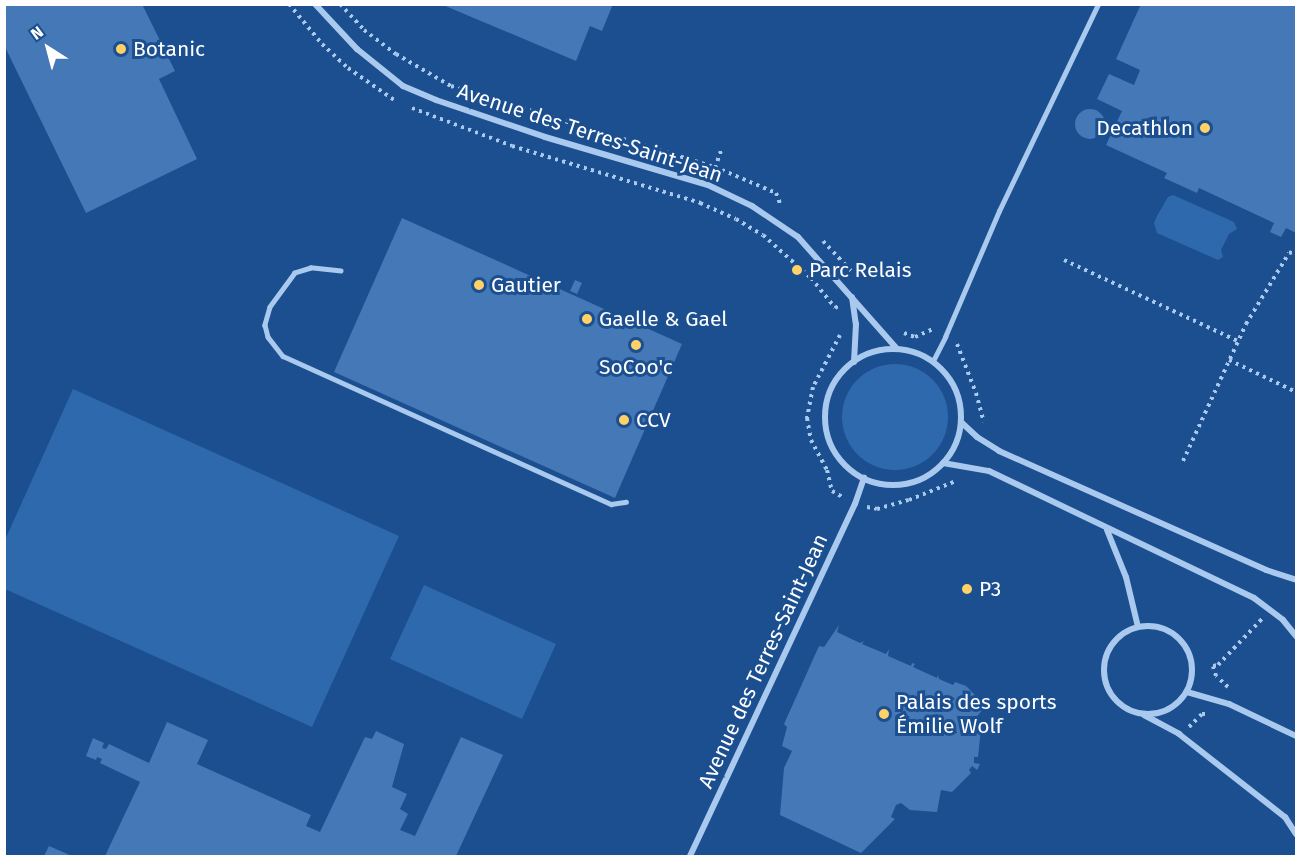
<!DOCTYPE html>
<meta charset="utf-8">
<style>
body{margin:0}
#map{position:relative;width:1301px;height:861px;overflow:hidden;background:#1b4f8f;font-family:"Fira Sans",sans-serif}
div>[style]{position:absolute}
.green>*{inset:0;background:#2e69ad}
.round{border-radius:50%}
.building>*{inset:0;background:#4478b7}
.path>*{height:4px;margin-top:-2px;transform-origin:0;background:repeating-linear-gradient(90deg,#a9c9ee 0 3px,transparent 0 7.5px)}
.service>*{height:4.5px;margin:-2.25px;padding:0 2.25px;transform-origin:2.25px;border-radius:2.25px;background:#a9c9ee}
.minor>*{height:6px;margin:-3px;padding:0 3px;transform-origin:3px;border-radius:3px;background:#a9c9ee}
.minor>.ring{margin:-3px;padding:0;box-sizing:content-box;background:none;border:6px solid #a9c9ee;border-radius:50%}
.dots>*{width:16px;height:16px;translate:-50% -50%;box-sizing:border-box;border:3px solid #1b4f8f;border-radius:50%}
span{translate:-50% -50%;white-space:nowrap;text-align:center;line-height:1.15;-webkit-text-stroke:6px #1b4f8f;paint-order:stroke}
.poi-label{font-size:21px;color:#fff}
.left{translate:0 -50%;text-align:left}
.right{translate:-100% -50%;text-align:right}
.street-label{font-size:21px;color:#fff}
.frame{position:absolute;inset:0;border:6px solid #fff;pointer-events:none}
.north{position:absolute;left:18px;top:18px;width:60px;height:60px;-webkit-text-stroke:4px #1b4f8f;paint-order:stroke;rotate:324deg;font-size:16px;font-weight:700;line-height:24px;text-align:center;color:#fff}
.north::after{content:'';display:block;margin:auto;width:21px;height:27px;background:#fff;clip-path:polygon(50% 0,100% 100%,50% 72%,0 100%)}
</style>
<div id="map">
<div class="green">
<div style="clip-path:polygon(1173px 195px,1234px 222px,1237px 229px,1229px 234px,1221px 250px,1223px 257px,1218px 260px,1157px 233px,1154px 223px,1157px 216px,1168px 197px)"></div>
<div class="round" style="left:842px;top:364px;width:106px;height:106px"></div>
<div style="clip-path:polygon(73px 389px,399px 536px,312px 727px,5px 589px,5px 540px)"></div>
<div style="clip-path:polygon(424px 585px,556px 644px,522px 719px,390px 659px)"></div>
</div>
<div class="building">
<div style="clip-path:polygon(5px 4px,142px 4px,175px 71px,159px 79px,197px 159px,86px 213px,5px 47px)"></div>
<div style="clip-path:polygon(613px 4px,602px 31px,590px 26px,576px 61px,443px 5px)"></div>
<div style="clip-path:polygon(1141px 4px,1296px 4px,1296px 233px,1286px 228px,1281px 237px,1270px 232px,1274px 223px,1199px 188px,1197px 193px,1164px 178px,1167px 173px,1106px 145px,1122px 111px,1097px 99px,1109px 74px,1134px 85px,1140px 70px,1116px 59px)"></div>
<div class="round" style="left:1075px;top:109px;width:30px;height:30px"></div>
<div style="clip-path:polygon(402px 218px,682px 344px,615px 498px,334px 372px)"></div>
<div style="clip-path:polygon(575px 280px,582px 283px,577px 294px,570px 291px)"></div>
<div style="clip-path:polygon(839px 625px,837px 632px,860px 643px,864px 641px,862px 644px,886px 654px,889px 649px,888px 656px,911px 666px,912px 663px,915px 664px,913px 667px,937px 678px,938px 675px,939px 679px,953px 685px,955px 682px,966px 686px,986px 706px,972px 722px,981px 729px,978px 757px,974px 757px,974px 763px,980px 764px,977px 770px,972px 766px,969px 770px,971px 773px,952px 792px,941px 790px,937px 812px,910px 810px,901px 803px,896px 805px,891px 817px,895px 819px,861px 853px,780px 815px,784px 768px,792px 751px,782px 746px,787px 727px,784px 724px,819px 646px,824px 647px)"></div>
<div style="clip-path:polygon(167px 722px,208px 740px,197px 764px,311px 815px,306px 826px,320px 832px,365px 737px,372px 739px,376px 731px,404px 744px,392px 787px,407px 794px,400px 809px,408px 814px,400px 830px,415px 836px,461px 737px,503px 755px,456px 856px,105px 856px,140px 782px,100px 763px,102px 759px,97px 757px,96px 760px,86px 756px,93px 738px,104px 743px,102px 748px,106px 749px,109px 744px,149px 763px)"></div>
<div style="clip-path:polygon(49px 846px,72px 856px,44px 856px)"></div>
</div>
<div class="path">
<div style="left:289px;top:4px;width:52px;rotate:50.5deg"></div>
<div style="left:322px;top:44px;width:35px;rotate:43deg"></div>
<div style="left:348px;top:68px;width:56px;rotate:34.8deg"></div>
<div style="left:340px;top:4px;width:35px;rotate:47deg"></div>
<div style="left:364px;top:30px;width:40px;rotate:37deg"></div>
<div style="left:396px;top:54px;width:64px;rotate:30.2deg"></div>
<div style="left:451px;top:86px;width:276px;rotate:17.1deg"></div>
<div style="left:715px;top:167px;width:66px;rotate:23.1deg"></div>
<div style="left:776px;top:193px;width:14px;rotate:69deg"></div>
<div style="left:412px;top:108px;width:107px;rotate:20.8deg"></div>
<div style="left:512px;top:146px;width:197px;rotate:16.8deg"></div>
<div style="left:715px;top:168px;width:21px;rotate:-71deg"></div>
<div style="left:700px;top:203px;width:39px;rotate:24deg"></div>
<div style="left:736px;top:219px;width:31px;rotate:31deg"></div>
<div style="left:763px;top:235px;width:64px;rotate:41.9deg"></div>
<div style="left:811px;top:278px;width:38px;rotate:51deg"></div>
<div style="left:835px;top:308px;width:6px;rotate:-31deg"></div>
<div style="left:823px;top:241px;width:44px;rotate:46.8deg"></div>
<div style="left:1064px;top:260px;width:192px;rotate:25deg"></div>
<div style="left:904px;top:333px;width:12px;rotate:20deg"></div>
<div style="left:915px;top:337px;width:20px;rotate:-24deg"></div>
<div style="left:840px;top:335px;width:59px;rotate:117.4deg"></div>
<div style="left:813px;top:387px;width:32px;rotate:101deg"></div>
<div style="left:807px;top:418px;width:22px;rotate:80deg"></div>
<div style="left:811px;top:440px;width:34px;rotate:62deg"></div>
<div style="left:827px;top:470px;width:22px;rotate:77deg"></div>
<div style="left:832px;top:491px;width:14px;rotate:30deg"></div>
<div style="left:957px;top:344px;width:53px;rotate:68.8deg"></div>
<div style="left:976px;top:393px;width:30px;rotate:75deg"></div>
<div style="left:1229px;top:360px;width:74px;rotate:25.5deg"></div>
<div style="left:1183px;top:461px;width:151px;rotate:-65.3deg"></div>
<div style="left:1246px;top:324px;width:83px;rotate:-58.8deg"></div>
<div style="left:1289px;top:253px;width:7px;rotate:-16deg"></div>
<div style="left:867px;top:507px;width:10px;rotate:11deg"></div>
<div style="left:877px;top:509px;width:33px;rotate:-16deg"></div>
<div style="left:909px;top:500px;width:51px;rotate:-22deg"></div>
<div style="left:1228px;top:687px;width:16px;rotate:-137deg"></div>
<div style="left:1216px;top:676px;width:10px;rotate:-107deg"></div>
<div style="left:1213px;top:666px;width:5px;rotate:-11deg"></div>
<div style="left:1218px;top:665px;width:64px;rotate:-46.3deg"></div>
<div style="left:1189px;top:727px;width:18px;rotate:-45deg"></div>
<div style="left:1202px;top:714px;width:4px"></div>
</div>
<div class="service">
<div style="left:341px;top:271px;width:30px;rotate:-174deg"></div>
<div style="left:311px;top:268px;width:17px;rotate:163deg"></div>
<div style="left:295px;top:273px;width:42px;rotate:126.3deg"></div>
<div style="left:270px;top:307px;width:19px;rotate:106deg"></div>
<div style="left:265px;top:325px;width:12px;rotate:76deg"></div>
<div style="left:268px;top:337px;width:24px;rotate:52deg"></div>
<div style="left:283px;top:356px;width:360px;rotate:24.3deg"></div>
<div style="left:611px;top:504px;width:15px;rotate:-8deg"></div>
<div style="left:933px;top:361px;width:27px;rotate:-63deg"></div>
<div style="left:945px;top:337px;width:137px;rotate:-66.8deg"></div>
<div style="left:999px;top:211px;width:229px;rotate:-64.4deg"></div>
</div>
<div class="minor">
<div style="left:315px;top:4px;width:62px;rotate:47deg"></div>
<div style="left:357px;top:49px;width:59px;rotate:38.8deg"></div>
<div style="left:403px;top:86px;width:36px;rotate:23deg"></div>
<div style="left:436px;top:100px;width:115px;rotate:18.7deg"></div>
<div style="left:545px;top:137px;width:170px;rotate:16.4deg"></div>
<div style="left:708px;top:185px;width:49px;rotate:25.5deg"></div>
<div style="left:752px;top:206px;width:55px;rotate:34deg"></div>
<div style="left:798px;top:237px;width:149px;rotate:48.5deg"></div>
<div style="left:852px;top:297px;width:27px;rotate:82deg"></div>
<div style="left:856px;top:324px;width:38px;rotate:93deg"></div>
<div class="ring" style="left:825px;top:349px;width:130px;height:130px"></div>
<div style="left:961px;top:422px;width:22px;rotate:43deg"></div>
<div style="left:977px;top:437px;width:26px;rotate:32deg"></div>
<div style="left:999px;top:451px;width:292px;rotate:24deg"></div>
<div style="left:1266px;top:570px;width:32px;rotate:18deg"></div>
<div style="left:943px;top:463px;width:47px;rotate:9.9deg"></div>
<div style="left:989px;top:471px;width:294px;rotate:25.6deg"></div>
<div style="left:1254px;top:598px;width:36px;rotate:37deg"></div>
<div style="left:1283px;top:620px;width:21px;rotate:51deg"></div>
<div style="left:1107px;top:530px;width:51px;rotate:68deg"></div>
<div style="left:1126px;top:577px;width:51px;rotate:76.5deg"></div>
<div class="ring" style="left:1104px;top:626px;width:82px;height:82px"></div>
<div style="left:1187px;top:692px;width:44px;rotate:15.9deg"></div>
<div style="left:1229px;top:704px;width:74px;rotate:25.5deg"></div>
<div style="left:1144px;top:715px;width:40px;rotate:28deg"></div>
<div style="left:1179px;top:734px;width:135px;rotate:38.1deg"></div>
<div style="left:1285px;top:817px;width:20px;rotate:57deg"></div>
<div style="left:690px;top:856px;width:389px;rotate:-64.9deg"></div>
<div style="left:855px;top:504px;width:28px;rotate:-71deg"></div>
</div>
<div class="dots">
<div style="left:121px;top:49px;background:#ffd166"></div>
<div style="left:1205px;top:128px;background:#ffd166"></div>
<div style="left:797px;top:270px;background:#ffd166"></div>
<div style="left:479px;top:285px;background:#ffd166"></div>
<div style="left:587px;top:319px;background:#ffd166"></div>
<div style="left:636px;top:345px;background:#ffd166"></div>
<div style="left:624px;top:420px;background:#ffd166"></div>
<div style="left:967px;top:589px;background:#ffd166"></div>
<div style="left:884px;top:714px;background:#ffd166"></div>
</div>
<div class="poi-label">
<span class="left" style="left:133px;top:49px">Botanic</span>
<span class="right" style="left:1193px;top:128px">Decathlon</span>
<span class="left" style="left:809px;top:270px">Parc Relais</span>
<span class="left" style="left:491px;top:285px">Gautier</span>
<span class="left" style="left:599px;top:319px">Gaelle &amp; Gael</span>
<span style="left:636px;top:367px">SoCoo'c</span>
<span class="left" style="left:636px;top:420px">CCV</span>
<span class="left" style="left:979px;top:589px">P3</span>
<span class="left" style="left:896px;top:714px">Palais des sports<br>Émilie Wolf</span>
</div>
<div class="street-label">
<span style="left:590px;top:133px;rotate:18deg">Avenue des Terres-Saint-Jean</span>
<span style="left:763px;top:661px;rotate:-65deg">Avenue des Terres-Saint-Jean</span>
</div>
<div class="frame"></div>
<div class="north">N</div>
</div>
